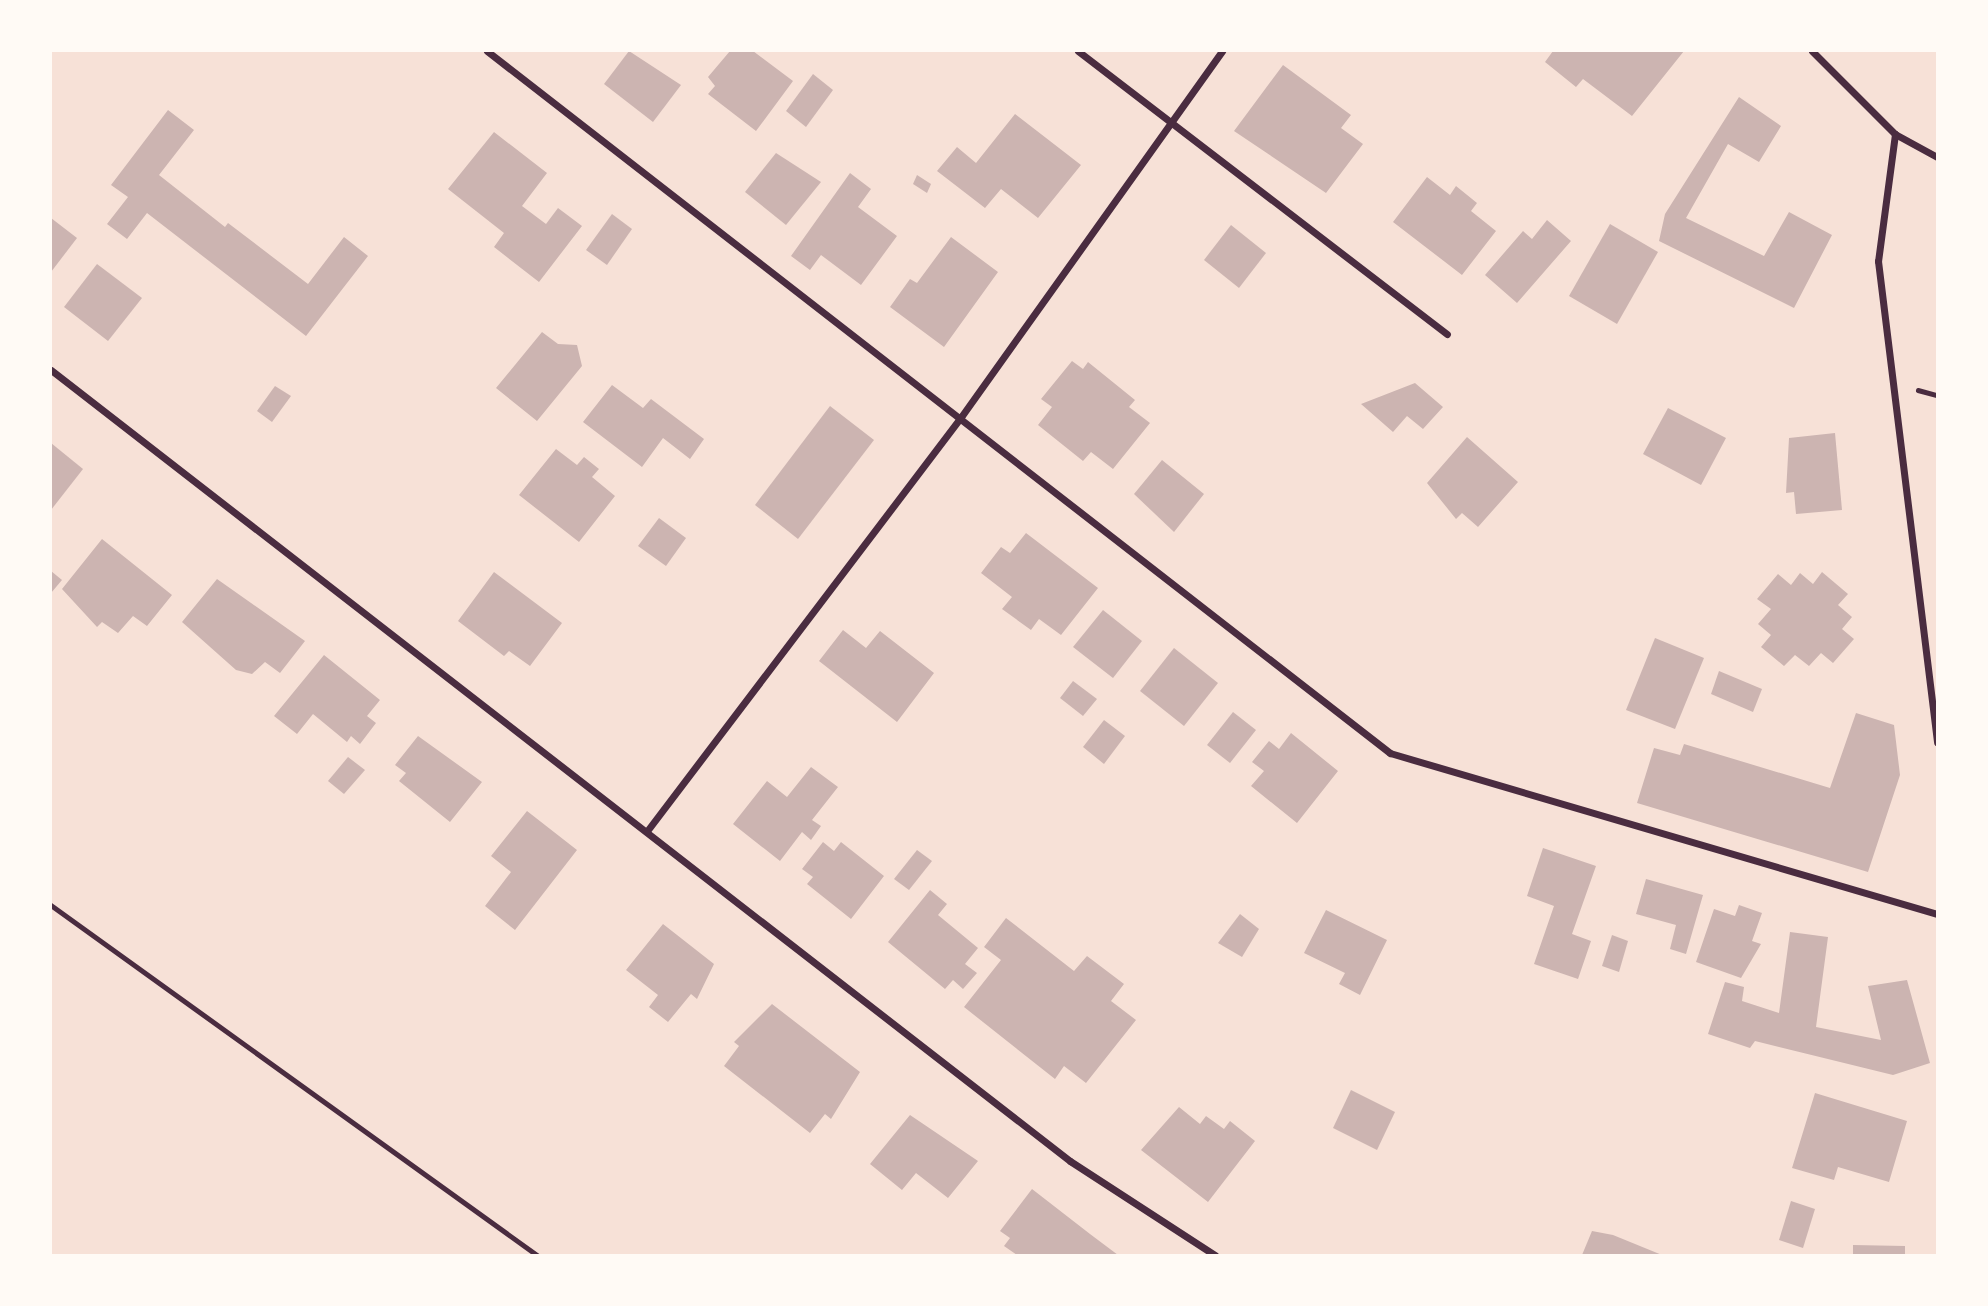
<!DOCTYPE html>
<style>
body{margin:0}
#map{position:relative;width:1988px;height:1306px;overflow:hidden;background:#f7e1d7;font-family:Cabin,sans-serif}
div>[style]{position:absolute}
.building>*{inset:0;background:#ccb4b1}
.path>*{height:4.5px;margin:-2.25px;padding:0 2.25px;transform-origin:2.25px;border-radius:2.25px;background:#4a2c40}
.minor>*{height:7px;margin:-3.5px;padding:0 3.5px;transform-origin:3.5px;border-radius:3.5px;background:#4a2c40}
span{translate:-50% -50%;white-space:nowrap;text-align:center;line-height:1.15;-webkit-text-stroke:6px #fffaf5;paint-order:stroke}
.frame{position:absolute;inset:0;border:52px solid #fffaf5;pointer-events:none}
</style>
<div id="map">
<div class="building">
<div style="clip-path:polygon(629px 51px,681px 85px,653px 122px,604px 84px)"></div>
<div style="clip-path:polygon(730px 51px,753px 51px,793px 81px,756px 131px,708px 94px,715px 86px,708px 77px)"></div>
<div style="clip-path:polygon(1553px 51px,1684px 51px,1632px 116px,1583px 79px,1576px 87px,1545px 62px)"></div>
<div style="clip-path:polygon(1283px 65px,1351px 115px,1341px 128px,1363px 144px,1326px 193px,1234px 131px)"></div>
<div style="clip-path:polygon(813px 74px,833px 90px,806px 127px,786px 111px)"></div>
<div style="clip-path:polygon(1739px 97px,1781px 126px,1759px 162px,1728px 144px,1686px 218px,1764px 256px,1789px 212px,1832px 235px,1794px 308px,1659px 241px,1665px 214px)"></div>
<div style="clip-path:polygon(168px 110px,194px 130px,159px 175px,225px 227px,228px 223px,308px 284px,344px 237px,368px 256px,306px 336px,147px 213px,127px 239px,107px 224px,128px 197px,111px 185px)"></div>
<div style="clip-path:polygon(1015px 114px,1081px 165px,1038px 218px,1001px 189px,985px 208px,937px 171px,957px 147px,976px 163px)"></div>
<div style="clip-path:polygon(494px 132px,547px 173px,522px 206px,546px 224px,558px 208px,582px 226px,539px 282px,494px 247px,504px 233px,448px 189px)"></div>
<div style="clip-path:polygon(776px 153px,821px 182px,786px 225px,745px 192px)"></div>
<div style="clip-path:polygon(850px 173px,871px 189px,858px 207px,897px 236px,861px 285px,821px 255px,810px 270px,791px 256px)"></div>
<div style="clip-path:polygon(917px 175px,931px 184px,927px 193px,913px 184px)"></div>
<div style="clip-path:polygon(1427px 177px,1450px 195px,1456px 186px,1477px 203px,1471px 211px,1496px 231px,1462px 275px,1393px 222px)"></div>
<div style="clip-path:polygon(612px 214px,632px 229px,607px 265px,586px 250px)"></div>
<div style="clip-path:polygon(51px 218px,77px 238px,51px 272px)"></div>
<div style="clip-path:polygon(1547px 220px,1571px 241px,1517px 303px,1485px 275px,1523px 231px,1532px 239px)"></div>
<div style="clip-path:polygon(1610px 224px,1658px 252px,1617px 324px,1569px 296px)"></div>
<div style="clip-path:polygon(1231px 225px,1266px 253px,1239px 288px,1204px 260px)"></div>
<div style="clip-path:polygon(951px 237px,998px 272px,944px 347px,890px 307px,910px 279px,917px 283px)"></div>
<div style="clip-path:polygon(97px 264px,142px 298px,108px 341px,64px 307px)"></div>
<div style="clip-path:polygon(542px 332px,558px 344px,577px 345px,582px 366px,537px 421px,496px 388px)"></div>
<div style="clip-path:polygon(1072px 361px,1083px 369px,1088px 362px,1135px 400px,1129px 407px,1150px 423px,1113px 469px,1091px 452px,1083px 461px,1038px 425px,1052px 407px,1041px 399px)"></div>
<div style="clip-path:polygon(1415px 383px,1443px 407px,1423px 429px,1407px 416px,1393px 432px,1361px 404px)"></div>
<div style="clip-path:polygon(612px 385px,643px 408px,651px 399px,704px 439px,690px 459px,663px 438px,642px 467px,583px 422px)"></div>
<div style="clip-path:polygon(275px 386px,291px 396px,272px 422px,257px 411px)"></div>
<div style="clip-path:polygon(830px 406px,874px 440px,798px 539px,755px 505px)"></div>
<div style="clip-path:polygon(1668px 408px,1726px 438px,1701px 485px,1643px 454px)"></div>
<div style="clip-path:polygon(1835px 433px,1842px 510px,1796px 514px,1794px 492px,1786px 493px,1789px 438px)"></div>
<div style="clip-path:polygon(1467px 437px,1518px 482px,1478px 527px,1462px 513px,1456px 519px,1427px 483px)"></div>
<div style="clip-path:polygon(51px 443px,83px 469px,51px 510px)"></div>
<div style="clip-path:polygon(556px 449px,577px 465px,584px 457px,599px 469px,592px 477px,615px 496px,579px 542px,519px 495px)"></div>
<div style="clip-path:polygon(1162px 460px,1204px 494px,1174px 532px,1134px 494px)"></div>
<div style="clip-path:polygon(659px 518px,686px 538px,666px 566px,638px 546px)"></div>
<div style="clip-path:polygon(1026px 533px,1098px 588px,1061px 635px,1039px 619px,1031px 630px,1002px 609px,1012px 597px,981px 573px,1001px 547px,1010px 553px)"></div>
<div style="clip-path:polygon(102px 539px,172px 595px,147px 626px,133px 616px,118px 633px,102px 622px,97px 627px,62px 589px)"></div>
<div style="clip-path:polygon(51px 571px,62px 580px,51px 593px)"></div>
<div style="clip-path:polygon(494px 572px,562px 623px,530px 666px,509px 651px,504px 656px,458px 621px)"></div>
<div style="clip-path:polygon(1822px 572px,1848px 594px,1838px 605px,1852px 617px,1842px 629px,1854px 639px,1833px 663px,1821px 653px,1809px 666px,1795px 655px,1784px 666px,1761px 647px,1771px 635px,1758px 624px,1771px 609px,1757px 599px,1778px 574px,1791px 585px,1800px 573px,1813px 584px)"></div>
<div style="clip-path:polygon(217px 579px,305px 641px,280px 673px,265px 662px,252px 674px,236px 670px,182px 622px)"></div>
<div style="clip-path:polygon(1103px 610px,1142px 641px,1113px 678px,1073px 647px)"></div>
<div style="clip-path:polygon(843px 630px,866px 648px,880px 631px,934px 673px,897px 722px,819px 661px)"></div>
<div style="clip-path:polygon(1655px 638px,1704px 658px,1675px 729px,1626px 710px)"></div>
<div style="clip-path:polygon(1174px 648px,1218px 683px,1184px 726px,1140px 691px)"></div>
<div style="clip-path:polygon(324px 655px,380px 700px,367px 716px,376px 723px,360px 744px,351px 736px,347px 742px,313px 714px,297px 734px,274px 716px)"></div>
<div style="clip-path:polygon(1719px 671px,1762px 689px,1753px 712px,1711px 694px)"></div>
<div style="clip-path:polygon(1073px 681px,1097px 699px,1083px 716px,1060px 698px)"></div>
<div style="clip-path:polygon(1233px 712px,1256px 730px,1230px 763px,1207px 745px)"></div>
<div style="clip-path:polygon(1856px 713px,1894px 725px,1900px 775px,1868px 872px,1637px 803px,1654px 748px,1680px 755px,1684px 744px,1830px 788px)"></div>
<div style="clip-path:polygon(1104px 720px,1125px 736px,1104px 764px,1083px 747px)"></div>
<div style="clip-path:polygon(1291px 733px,1338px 771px,1297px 823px,1251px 786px,1264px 771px,1252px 762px,1269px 741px,1279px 749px)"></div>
<div style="clip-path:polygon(418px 736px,482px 782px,450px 822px,399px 781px,406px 773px,395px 765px)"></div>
<div style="clip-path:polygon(348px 757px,365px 770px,344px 794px,328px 781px)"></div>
<div style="clip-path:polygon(811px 767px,838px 787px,812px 820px,821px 826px,811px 840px,802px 832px,780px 861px,733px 824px,767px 781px,787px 797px)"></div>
<div style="clip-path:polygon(527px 811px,577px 850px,515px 930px,485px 906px,511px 872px,491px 856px)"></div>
<div style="clip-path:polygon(823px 842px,834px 851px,841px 842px,884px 876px,851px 919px,807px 884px,813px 877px,802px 869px)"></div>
<div style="clip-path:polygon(1543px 848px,1596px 866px,1572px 934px,1591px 941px,1578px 979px,1534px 964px,1554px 906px,1527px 896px)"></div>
<div style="clip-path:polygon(917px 850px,932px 861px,909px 890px,894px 879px)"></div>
<div style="clip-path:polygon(1646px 879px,1703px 895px,1686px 954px,1670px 949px,1676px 925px,1636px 914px)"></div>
<div style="clip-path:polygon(930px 890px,947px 904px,938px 915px,978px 948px,965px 964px,977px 973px,963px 989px,953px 980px,945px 989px,888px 942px)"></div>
<div style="clip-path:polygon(1739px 905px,1762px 913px,1752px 941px,1761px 944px,1741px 978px,1696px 962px,1714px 909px,1735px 916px)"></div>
<div style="clip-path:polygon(1326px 910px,1387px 940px,1360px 995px,1339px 984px,1345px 973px,1304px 953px)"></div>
<div style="clip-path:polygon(1240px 914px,1259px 929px,1242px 957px,1218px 943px)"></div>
<div style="clip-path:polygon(1006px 918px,1074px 971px,1087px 956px,1124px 984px,1111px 1001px,1136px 1020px,1086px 1083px,1064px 1066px,1055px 1079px,964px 1007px,1001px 960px,984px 947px)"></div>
<div style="clip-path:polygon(663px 924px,714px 964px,697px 999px,691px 994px,668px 1022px,649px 1007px,658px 995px,626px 970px)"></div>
<div style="clip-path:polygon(1790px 932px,1828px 937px,1816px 1027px,1881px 1040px,1868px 986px,1907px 980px,1930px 1063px,1893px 1075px,1755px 1041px,1750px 1048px,1708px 1034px,1725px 982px,1744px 987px,1742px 1001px,1779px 1013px)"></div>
<div style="clip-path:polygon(1612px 935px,1628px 941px,1619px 972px,1602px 966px)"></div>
<div style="clip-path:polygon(772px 1004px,860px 1072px,831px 1119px,825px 1114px,810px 1133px,724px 1066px,739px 1046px,734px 1042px)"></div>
<div style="clip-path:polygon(1351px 1090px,1395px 1112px,1377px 1150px,1333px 1128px)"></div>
<div style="clip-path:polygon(1815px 1093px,1907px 1121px,1889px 1182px,1838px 1167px,1834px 1180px,1792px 1168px)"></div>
<div style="clip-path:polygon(1179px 1107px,1200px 1124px,1206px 1116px,1224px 1129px,1230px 1121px,1255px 1141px,1208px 1202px,1141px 1150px)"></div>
<div style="clip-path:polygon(910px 1115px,978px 1161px,948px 1198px,916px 1173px,902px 1190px,870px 1164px)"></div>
<div style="clip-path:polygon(1032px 1189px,1090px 1234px,1118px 1255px,1017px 1255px,1004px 1246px,1010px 1238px,1000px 1231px)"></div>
<div style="clip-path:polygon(1791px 1201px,1815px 1209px,1803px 1248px,1779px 1240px)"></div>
<div style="clip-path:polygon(1592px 1231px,1613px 1235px,1662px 1255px,1582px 1255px)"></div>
<div style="clip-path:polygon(1853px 1245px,1905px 1246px,1905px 1255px,1853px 1255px)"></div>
</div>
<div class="path">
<div style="left:1918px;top:390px;width:20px;rotate:15deg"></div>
<div style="left:51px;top:905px;width:599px;rotate:35.76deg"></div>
</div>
<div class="minor">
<div style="left:487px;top:51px;width:1144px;rotate:37.86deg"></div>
<div style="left:1390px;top:753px;width:570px;rotate:16.4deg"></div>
<div style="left:1078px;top:51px;width:465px;rotate:37.5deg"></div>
<div style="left:1812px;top:51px;width:117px;rotate:45deg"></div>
<div style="left:1895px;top:134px;width:48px;rotate:28.7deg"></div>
<div style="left:1895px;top:134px;width:128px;rotate:97.6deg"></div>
<div style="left:1878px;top:261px;width:485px;rotate:83deg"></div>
<div style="left:51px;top:370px;width:1290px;rotate:37.82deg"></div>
<div style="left:1070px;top:1161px;width:173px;rotate:33deg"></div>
<div style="left:647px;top:831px;width:520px;rotate:-52.82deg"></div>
<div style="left:961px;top:417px;width:450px;rotate:-54.5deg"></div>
</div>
<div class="frame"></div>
</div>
